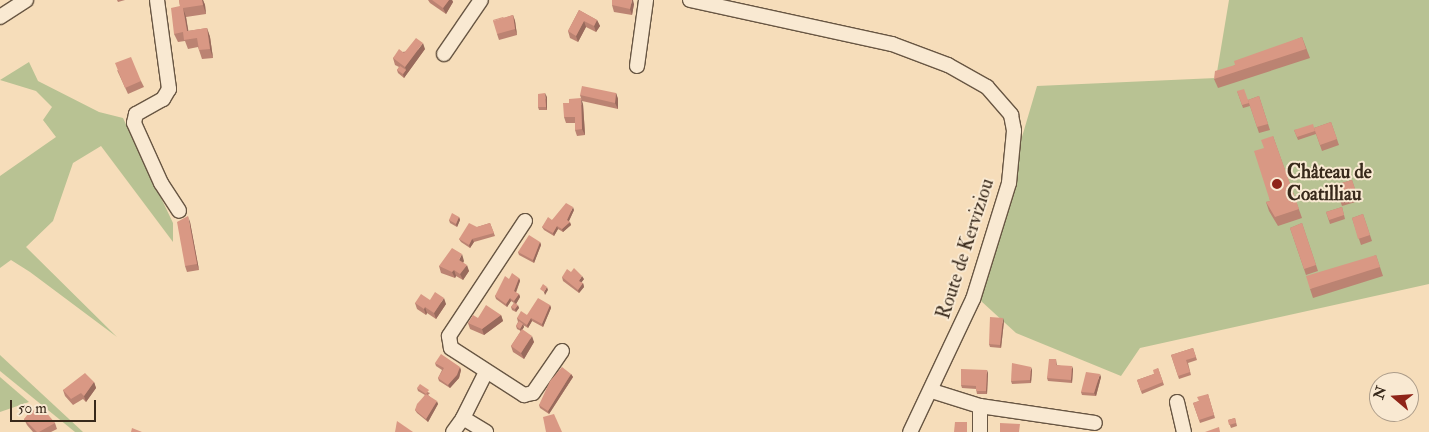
<!DOCTYPE html>
<meta charset="utf-8">
<style>
body{margin:0}
#map{position:relative;width:1429px;height:432px;overflow:hidden;background:#f6ddba;font-family:"IM FELL Double Pica",serif}
div>[style]{position:absolute}
.green>*{inset:0;background:#b8c293}
.roads{filter:drop-shadow(1px 0 #685643) drop-shadow(-1px 0 #685643) drop-shadow(0 1px #685643) drop-shadow(0 -1px #685643)}
.minor>*{height:14px;margin:-7px;padding:0 7px;transform-origin:7px;border-radius:7px;background:#f9e9d2}
.wall>*{inset:0;background:#bb8372}
.shaded-wall>*{inset:0;background:#986a5c}
.building>*{inset:0;background:#d99884}
.dots>*{width:14px;height:14px;translate:-50% -50%;box-sizing:border-box;border:2px solid #f9e9d2;border-radius:50%}
span{translate:-50% -50%;white-space:nowrap;text-align:center;line-height:1.15;-webkit-text-stroke:4px #f9e9d2;paint-order:stroke}
.poi-label{font-size:19px;color:#38291b;font-weight:700}
.left{translate:0 -50%;text-align:left}
.street-label{font-size:19px;color:#38291b}
.north{position:absolute;left:1369px;top:372px;width:50px;height:50px;box-sizing:border-box;background:#f9e9d2;border:1px solid #ac9c89;border-radius:50%;rotate:288deg;font-size:14px;font-weight:700;line-height:20px;text-align:center;color:#38291b}
.north::after{content:'';display:block;margin:auto;width:18px;height:22px;background:#8f2418;clip-path:polygon(50% 0,100% 100%,50% 72%,0 100%)}
.scale{position:absolute;left:10px;top:400px;width:86px;height:22px;box-sizing:border-box;border:2px solid #38291b;border-top:0;padding-left:6px;font-size:15px;line-height:18px;white-space:nowrap;color:#38291b;-webkit-text-stroke:4px #f9e9d2;paint-order:stroke}
</style>
<div id="map">
<div class="green">
<div style="clip-path:polygon(1229px 0,1429px 0,1429px 284px,1140px 348px,1121px 376px,1016px 333px,981px 301px,984px 266px,1037px 86px,1216px 78px)"></div>
<div style="clip-path:polygon(29px 62px,38px 81px,99px 112px,123px 118px,173px 223px,173px 242px,101px 146px,73px 163px,53px 221px,26px 247px,117px 337px,30px 272px,11px 260px,0 268px,0 176px,56px 137px,43px 120px,52px 107px,36px 91px,0 80px)"></div>
<div style="clip-path:polygon(0 355px,83px 432px,75px 432px,0 371px)"></div>
<div style="clip-path:polygon(0 377px,29px 402px,0 412px)"></div>
</div>
<div class="roads">
<div class="minor">
<div style="left:157px;top:0;width:90px;rotate:82.3deg"></div>
<div style="left:169px;top:89px;width:12px;rotate:121deg"></div>
<div style="left:163px;top:99px;width:31px;rotate:151deg"></div>
<div style="left:136px;top:114px;width:9px;rotate:103deg"></div>
<div style="left:134px;top:123px;width:66px;rotate:65.8deg"></div>
<div style="left:161px;top:183px;width:33px;rotate:57deg"></div>
<div style="left:690px;top:0;width:207px;rotate:12.3deg"></div>
<div style="left:892px;top:44px;width:60px;rotate:20.6deg"></div>
<div style="left:948px;top:65px;width:45px;rotate:29.4deg"></div>
<div style="left:987px;top:87px;width:37px;rotate:49deg"></div>
<div style="left:1011px;top:115px;width:16px;rotate:79deg"></div>
<div style="left:1014px;top:131px;width:52px;rotate:95.5deg"></div>
<div style="left:1009px;top:183px;width:121px;rotate:107.2deg"></div>
<div style="left:973px;top:299px;width:147px;rotate:115.3deg"></div>
<div style="left:0;top:17px;width:31px;rotate:-33deg"></div>
<div style="left:444px;top:54px;width:65px;rotate:-55.6deg"></div>
<div style="left:637px;top:66px;width:67px;rotate:-82.2deg"></div>
<div style="left:525px;top:221px;width:138px;rotate:123.5deg"></div>
<div style="left:449px;top:336px;width:12px;rotate:81deg"></div>
<div style="left:451px;top:348px;width:87px;rotate:32.8deg"></div>
<div style="left:524px;top:395px;width:9px;rotate:-13deg"></div>
<div style="left:533px;top:393px;width:51px;rotate:-55.4deg"></div>
<div style="left:932px;top:391px;width:50px;rotate:17.4deg"></div>
<div style="left:980px;top:406px;width:116px;rotate:8.4deg"></div>
<div style="left:1177px;top:402px;width:31px;rotate:77deg"></div>
<div style="left:463px;top:418px;width:51px;rotate:-63.4deg"></div>
<div style="left:453px;top:432px;width:17px;rotate:-54deg"></div>
<div style="left:463px;top:418px;width:27px;rotate:31deg"></div>
<div style="left:980px;top:432px;width:26px;rotate:-90deg"></div>
</div>
</div>
<div class="wall">
<div style="clip-path:polygon(117px 0,125px 0,118px 2px)"></div>
<div style="clip-path:polygon(179px 0,203px 0,205px 5px,206px 14px,186px 17px,188px 31px,207px 28px,210px 37px,213px 58px,202px 59px,198px 47px,188px 49px,185px 41px,178px 42px,174px 34px,180px 6px)"></div>
<div style="clip-path:polygon(428px 0,452px 0,453px 2px,446px 14px,430px 3px)"></div>
<div style="clip-path:polygon(634px 4px,632px 15px,614px 12px,612px 5px)"></div>
<div style="clip-path:polygon(579px 10px,597px 20px,600px 26px,596px 32px,586px 27px,578px 42px,570px 38px,568px 31px)"></div>
<div style="clip-path:polygon(513px 15px,515px 21px,517px 35px,499px 40px,497px 34px,504px 18px)"></div>
<div style="clip-path:polygon(1302px 37px,1310px 58px,1218px 88px,1214px 79px,1235px 65px)"></div>
<div style="clip-path:polygon(425px 49px,404px 78px,398px 73px,397px 70px,399px 67px,395px 65px,393px 58px,402px 52px)"></div>
<div style="clip-path:polygon(117px 70px,141px 81px,144px 87px,128px 94px)"></div>
<div style="clip-path:polygon(1237px 91px,1248px 100px,1259px 96px,1270px 130px,1259px 133px,1250px 106px,1243px 108px)"></div>
<div style="clip-path:polygon(616px 93px,618px 99px,618px 109px,582px 101px,580px 95px)"></div>
<div style="clip-path:polygon(547px 97px,547px 110px,539px 110px,538px 107px)"></div>
<div style="clip-path:polygon(583px 104px,585px 135px,577px 136px,575px 130px,575px 123px,566px 123px,564px 117px)"></div>
<div style="clip-path:polygon(1331px 122px,1339px 145px,1322px 151px,1316px 134px,1298px 140px,1294px 130px,1314px 128px)"></div>
<div style="clip-path:polygon(1273px 136px,1302px 218px,1278px 226px,1269px 211px,1266px 202px,1270px 201px,1264px 148px)"></div>
<div style="clip-path:polygon(1352px 180px,1359px 201px,1342px 206px,1335px 185px)"></div>
<div style="clip-path:polygon(1342px 207px,1345px 219px,1330px 224px,1326px 212px)"></div>
<div style="clip-path:polygon(574px 210px,569px 221px,571px 225px,563px 232px,558px 229px,554px 236px,544px 230px,542px 227px,552px 220px)"></div>
<div style="clip-path:polygon(1363px 214px,1372px 241px,1361px 245px,1352px 218px)"></div>
<div style="clip-path:polygon(459px 217px,460px 220px,457px 227px,450px 223px,449px 220px)"></div>
<div style="clip-path:polygon(190px 222px,199px 270px,187px 272px,185px 266px)"></div>
<div style="clip-path:polygon(490px 223px,495px 236px,474px 242px,470px 248px,461px 242px,459px 239px,477px 227px)"></div>
<div style="clip-path:polygon(1302px 223px,1318px 271px,1306px 275px,1290px 228px)"></div>
<div style="clip-path:polygon(540px 242px,541px 245px,534px 263px,519px 255px,518px 252px)"></div>
<div style="clip-path:polygon(1376px 255px,1383px 276px,1313px 298px,1310px 289px)"></div>
<div style="clip-path:polygon(464px 261px,463px 262px,469px 271px,463px 280px,456px 276px,455px 278px,441px 273px,439px 266px)"></div>
<div style="clip-path:polygon(562px 277px,584px 279px,581px 283px,583px 283px,584px 287px,579px 293px,563px 281px)"></div>
<div style="clip-path:polygon(519px 278px,520px 281px,516px 293px,519px 294px,520px 297px,516px 304px,519px 308px,516px 312px,512px 310px,511px 307px,514px 303px,511px 301px,507px 307px,496px 299px,495px 296px,509px 279px)"></div>
<div style="clip-path:polygon(430px 300px,446px 304px,436px 319px,427px 313px,426px 315px,417px 309px,415px 303px)"></div>
<div style="clip-path:polygon(550px 305px,551px 308px,543px 327px,532px 321px,528px 328px,523px 325px,524px 327px,522px 330px,534px 342px,524px 359px,513px 352px,511px 346px,521px 331px,517px 329px,516px 326px,518px 322px,517px 318px,527px 315px)"></div>
<div style="clip-path:polygon(501px 315px,503px 321px,484px 335px,470px 329px,468px 323px,478px 318px)"></div>
<div style="clip-path:polygon(1004px 321px,1001px 348px,990px 347px,989px 344px)"></div>
<div style="clip-path:polygon(1193px 348px,1197px 360px,1188px 363px,1191px 375px,1179px 379px,1171px 355px)"></div>
<div style="clip-path:polygon(1056px 359px,1057px 365px,1073px 369px,1072px 383px,1048px 381px,1047px 378px)"></div>
<div style="clip-path:polygon(435px 363px,461px 370px,459px 378px,450px 388px,439px 381px,438px 378px,442px 370px,436px 366px)"></div>
<div style="clip-path:polygon(1158px 368px,1164px 385px,1142px 394px,1137px 380px,1154px 374px)"></div>
<div style="clip-path:polygon(1032px 370px,1031px 383px,1012px 384px,1011px 381px)"></div>
<div style="clip-path:polygon(988px 373px,987px 394px,977px 394px,976px 389px,962px 388px,961px 385px)"></div>
<div style="clip-path:polygon(571px 374px,573px 377px,549px 414px,540px 408px,539px 405px)"></div>
<div style="clip-path:polygon(1101px 377px,1096px 396px,1082px 395px,1081px 392px)"></div>
<div style="clip-path:polygon(94px 382px,96px 388px,86px 402px,83px 399px,73px 405px,65px 396px,63px 390px)"></div>
<div style="clip-path:polygon(417px 388px,430px 393px,428px 395px,438px 404px,428px 422px,417px 413px,415px 410px,425px 395px,418px 391px)"></div>
<div style="clip-path:polygon(1208px 394px,1215px 418px,1200px 423px,1193px 403px,1199px 401px)"></div>
<div style="clip-path:polygon(39px 415px,55px 423px,57px 429px,51px 432px,33px 432px,27px 425px,24px 419px)"></div>
<div style="clip-path:polygon(1235px 418px,1237px 426px,1231px 428px,1228px 420px)"></div>
</div>
<div class="shaded-wall">
<div style="clip-path:polygon(202px 0,203px 0,205px 5px,206px 14px,203px 5px)"></div>
<div style="clip-path:polygon(449px 0,452px 0,453px 2px,446px 14px,443px 8px)"></div>
<div style="clip-path:polygon(632px 0,633px 0,634px 4px,632px 15px,630px 9px)"></div>
<div style="clip-path:polygon(183px 8px,186px 17px,190px 40px,187px 31px)"></div>
<div style="clip-path:polygon(513px 15px,515px 21px,517px 35px,515px 29px)"></div>
<div style="clip-path:polygon(597px 20px,600px 26px,596px 32px,594px 26px)"></div>
<div style="clip-path:polygon(584px 21px,586px 27px,578px 42px,576px 36px)"></div>
<div style="clip-path:polygon(207px 28px,210px 37px,213px 58px,210px 49px)"></div>
<div style="clip-path:polygon(423px 43px,425px 49px,404px 78px,403px 74px,406px 70px,405px 67px)"></div>
<div style="clip-path:polygon(545px 93px,547px 97px,547px 110px,546px 107px)"></div>
<div style="clip-path:polygon(616px 93px,618px 99px,618px 109px,615px 103px)"></div>
<div style="clip-path:polygon(581px 98px,583px 104px,585px 135px,582px 129px)"></div>
<div style="clip-path:polygon(573px 207px,574px 210px,568px 223px,567px 220px)"></div>
<div style="clip-path:polygon(188px 216px,190px 222px,199px 270px,197px 264px)"></div>
<div style="clip-path:polygon(459px 217px,460px 220px,457px 227px,456px 224px)"></div>
<div style="clip-path:polygon(570px 222px,571px 225px,563px 232px,562px 229px)"></div>
<div style="clip-path:polygon(557px 226px,558px 229px,554px 236px,553px 233px)"></div>
<div style="clip-path:polygon(472px 239px,474px 242px,470px 248px,469px 245px)"></div>
<div style="clip-path:polygon(540px 242px,541px 245px,534px 263px,533px 260px)"></div>
<div style="clip-path:polygon(462px 254px,464px 261px,461px 266px,459px 260px)"></div>
<div style="clip-path:polygon(467px 265px,469px 271px,463px 280px,460px 274px)"></div>
<div style="clip-path:polygon(454px 270px,456px 276px,455px 278px,452px 272px)"></div>
<div style="clip-path:polygon(582px 276px,584px 279px,580px 284px,579px 281px)"></div>
<div style="clip-path:polygon(519px 278px,520px 281px,515px 294px,514px 291px)"></div>
<div style="clip-path:polygon(583px 283px,584px 287px,579px 293px,578px 290px)"></div>
<div style="clip-path:polygon(547px 287px,548px 290px,545px 295px,544px 292px)"></div>
<div style="clip-path:polygon(519px 294px,520px 297px,516px 304px,514px 301px)"></div>
<div style="clip-path:polygon(444px 298px,446px 304px,436px 319px,434px 313px)"></div>
<div style="clip-path:polygon(510px 298px,511px 301px,507px 307px,506px 304px)"></div>
<div style="clip-path:polygon(518px 305px,519px 308px,516px 312px,515px 309px)"></div>
<div style="clip-path:polygon(550px 305px,551px 308px,543px 327px,542px 324px)"></div>
<div style="clip-path:polygon(425px 307px,427px 313px,426px 315px,424px 309px)"></div>
<div style="clip-path:polygon(501px 315px,503px 321px,484px 335px,482px 329px)"></div>
<div style="clip-path:polygon(531px 318px,532px 321px,528px 328px,527px 325px)"></div>
<div style="clip-path:polygon(1003px 318px,1004px 321px,1001px 348px,1000px 345px)"></div>
<div style="clip-path:polygon(523px 324px,524px 327px,521px 332px,520px 329px)"></div>
<div style="clip-path:polygon(532px 336px,534px 342px,524px 359px,521px 353px)"></div>
<div style="clip-path:polygon(1072px 366px,1073px 369px,1072px 383px,1071px 380px)"></div>
<div style="clip-path:polygon(460px 367px,461px 370px,459px 378px,450px 388px,448px 385px)"></div>
<div style="clip-path:polygon(1031px 367px,1032px 370px,1031px 383px,1030px 380px)"></div>
<div style="clip-path:polygon(987px 370px,988px 373px,987px 394px,986px 391px)"></div>
<div style="clip-path:polygon(571px 374px,573px 377px,549px 414px,548px 411px)"></div>
<div style="clip-path:polygon(1100px 374px,1101px 377px,1096px 396px,1094px 393px)"></div>
<div style="clip-path:polygon(94px 382px,96px 388px,86px 402px,84px 396px)"></div>
<div style="clip-path:polygon(437px 401px,438px 404px,428px 422px,426px 419px)"></div>
</div>
<div class="building">
<div style="clip-path:polygon(179px 0,202px 0,203px 5px,183px 8px,187px 31px,207px 28px,210px 49px,199px 50px,197px 38px,184px 40px,183px 32px,174px 34px,171px 8px,180px 6px)"></div>
<div style="clip-path:polygon(432px 0,449px 0,443px 8px)"></div>
<div style="clip-path:polygon(612px 0,632px 0,630px 9px,612px 5px)"></div>
<div style="clip-path:polygon(579px 10px,597px 20px,594px 26px,584px 21px,576px 36px,568px 31px)"></div>
<div style="clip-path:polygon(513px 15px,515px 29px,497px 34px,493px 21px)"></div>
<div style="clip-path:polygon(503px 17px,504px 18px,493px 21px,493px 20px)"></div>
<div style="clip-path:polygon(1302px 37px,1306px 49px,1214px 79px,1215px 71px,1235px 65px,1234px 61px)"></div>
<div style="clip-path:polygon(416px 38px,423px 43px,405px 67px,393px 58px,399px 49px,404px 53px)"></div>
<div style="clip-path:polygon(131px 57px,141px 81px,125px 88px,115px 63px)"></div>
<div style="clip-path:polygon(400px 66px,406px 70px,403px 74px,397px 70px)"></div>
<div style="clip-path:polygon(582px 86px,616px 93px,615px 103px,580px 95px)"></div>
<div style="clip-path:polygon(1244px 89px,1249px 103px,1242px 105px,1237px 91px)"></div>
<div style="clip-path:polygon(545px 93px,546px 107px,538px 107px,538px 94px)"></div>
<div style="clip-path:polygon(1259px 96px,1268px 124px,1257px 127px,1248px 100px)"></div>
<div style="clip-path:polygon(581px 98px,582px 129px,575px 130px,575px 117px,564px 117px,563px 103px,569px 103px,569px 99px)"></div>
<div style="clip-path:polygon(1331px 122px,1337px 139px,1320px 145px,1314px 128px)"></div>
<div style="clip-path:polygon(1313px 124px,1315px 131px,1297px 137px,1294px 130px)"></div>
<div style="clip-path:polygon(1273px 136px,1299px 209px,1275px 217px,1266px 202px,1270px 201px,1254px 151px,1264px 148px,1261px 140px)"></div>
<div style="clip-path:polygon(1352px 180px,1357px 195px,1340px 200px,1335px 185px)"></div>
<div style="clip-path:polygon(566px 203px,573px 207px,567px 220px,570px 222px,562px 229px,557px 226px,553px 233px,542px 227px,548px 217px,552px 220px)"></div>
<div style="clip-path:polygon(1342px 207px,1344px 215px,1329px 220px,1326px 212px)"></div>
<div style="clip-path:polygon(452px 213px,459px 217px,456px 224px,449px 220px)"></div>
<div style="clip-path:polygon(1363px 214px,1370px 235px,1358px 239px,1352px 218px)"></div>
<div style="clip-path:polygon(188px 216px,197px 264px,185px 266px,177px 222px)"></div>
<div style="clip-path:polygon(469px 223px,477px 227px,490px 223px,494px 233px,472px 239px,469px 245px,459px 239px)"></div>
<div style="clip-path:polygon(1302px 223px,1316px 265px,1304px 269px,1290px 228px)"></div>
<div style="clip-path:polygon(529px 235px,540px 242px,533px 260px,518px 252px)"></div>
<div style="clip-path:polygon(452px 248px,462px 254px,459px 260px,467px 265px,460px 274px,454px 270px,452px 272px,439px 266px)"></div>
<div style="clip-path:polygon(1376px 255px,1380px 267px,1310px 289px,1306px 276px)"></div>
<div style="clip-path:polygon(574px 268px,582px 276px,579px 281px,583px 283px,578px 290px,562px 277px,567px 269px,571px 272px)"></div>
<div style="clip-path:polygon(512px 273px,519px 278px,514px 291px,519px 294px,514px 301px,510px 298px,506px 304px,495px 296px,505px 276px,509px 279px)"></div>
<div style="clip-path:polygon(543px 284px,547px 287px,544px 292px,540px 289px)"></div>
<div style="clip-path:polygon(435px 292px,444px 298px,434px 313px,425px 307px,424px 309px,415px 303px,421px 294px,430px 300px)"></div>
<div style="clip-path:polygon(538px 298px,550px 305px,542px 324px,531px 318px,527px 325px,517px 318px,521px 311px,527px 315px)"></div>
<div style="clip-path:polygon(514px 303px,518px 305px,515px 309px,511px 307px)"></div>
<div style="clip-path:polygon(486px 305px,501px 315px,482px 329px,468px 323px,473px 315px,478px 318px)"></div>
<div style="clip-path:polygon(990px 317px,1003px 318px,1000px 345px,989px 344px)"></div>
<div style="clip-path:polygon(519px 321px,523px 324px,520px 329px,516px 326px)"></div>
<div style="clip-path:polygon(522px 329px,532px 336px,521px 353px,511px 346px)"></div>
<div style="clip-path:polygon(1193px 348px,1196px 357px,1186px 360px,1190px 372px,1178px 376px,1171px 355px)"></div>
<div style="clip-path:polygon(441px 354px,460px 367px,457px 375px,448px 385px,438px 378px,444px 368px,435px 363px)"></div>
<div style="clip-path:polygon(1049px 359px,1056px 359px,1056px 365px,1072px 366px,1071px 380px,1047px 378px)"></div>
<div style="clip-path:polygon(1012px 363px,1031px 367px,1030px 380px,1011px 381px)"></div>
<div style="clip-path:polygon(562px 367px,571px 374px,548px 411px,539px 405px,550px 381px)"></div>
<div style="clip-path:polygon(1158px 368px,1163px 382px,1141px 391px,1137px 380px,1154px 374px,1153px 370px)"></div>
<div style="clip-path:polygon(961px 369px,987px 370px,986px 391px,976px 391px,976px 386px,961px 385px)"></div>
<div style="clip-path:polygon(1086px 372px,1100px 374px,1094px 393px,1081px 392px)"></div>
<div style="clip-path:polygon(85px 373px,94px 382px,84px 396px,81px 393px,71px 399px,63px 390px)"></div>
<div style="clip-path:polygon(420px 384px,429px 390px,426px 394px,417px 388px)"></div>
<div style="clip-path:polygon(426px 394px,437px 401px,426px 419px,415px 410px,417px 404px)"></div>
<div style="clip-path:polygon(1208px 394px,1214px 415px,1199px 420px,1193px 403px,1199px 401px,1197px 397px)"></div>
<div style="clip-path:polygon(32px 409px,39px 415px,45px 411px,55px 423px,39px 432px,37px 432px,24px 419px)"></div>
<div style="clip-path:polygon(554px 414px,562px 432px,546px 432px,543px 417px)"></div>
<div style="clip-path:polygon(1235px 418px,1236px 423px,1229px 425px,1228px 420px)"></div>
<div style="clip-path:polygon(397px 421px,413px 432px,395px 432px)"></div>
<div style="clip-path:polygon(955px 422px,967px 422px,967px 432px,954px 432px)"></div>
<div style="clip-path:polygon(1000px 423px,1020px 424px,1019px 432px,1000px 432px)"></div>
<div style="clip-path:polygon(1219px 427px,1220px 432px,1205px 432px)"></div>
<div style="clip-path:polygon(132px 428px,142px 432px,131px 432px)"></div>
</div>
<div class="dots">
<div style="left:1277px;top:184px;background:#8f2418"></div>
</div>
<div class="poi-label">
<span class="left" style="left:1287px;top:184px">Château de<br>Coatilliau</span>
</div>
<div class="street-label">
<span style="left:966px;top:249px;rotate:-72deg">Route de Kerviziou</span>
</div>
<div class="north">N</div>
<div class="scale">50 m</div>
</div>
